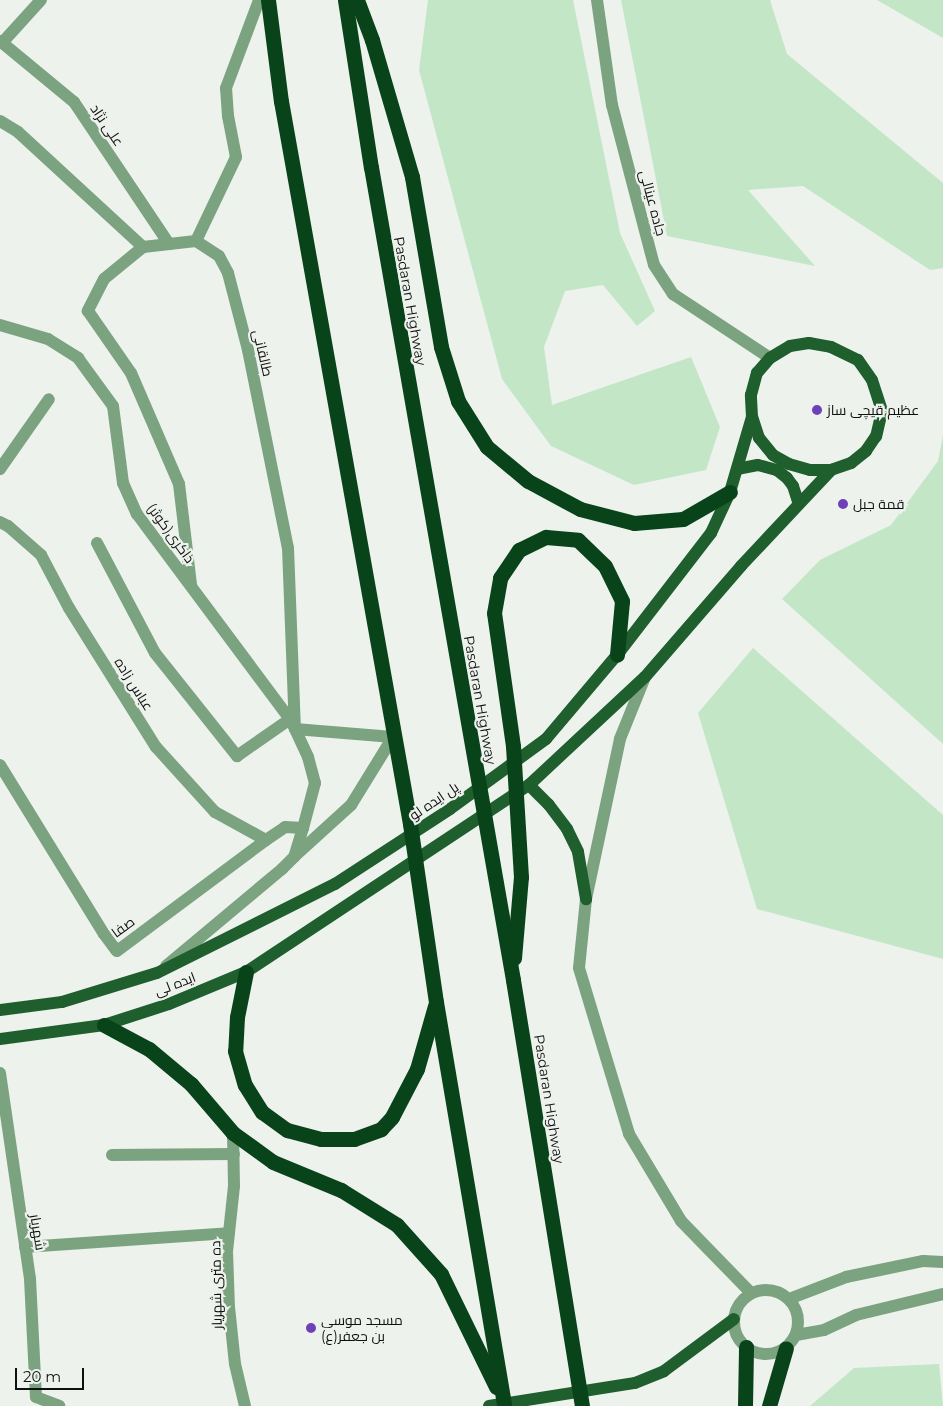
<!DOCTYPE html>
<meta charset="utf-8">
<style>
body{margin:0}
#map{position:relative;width:943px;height:1406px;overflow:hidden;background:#edf2ed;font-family:Montserrat,Cairo,sans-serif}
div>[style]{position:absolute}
.green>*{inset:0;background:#c3e6c7}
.minor>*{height:12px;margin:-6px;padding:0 6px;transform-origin:6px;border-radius:6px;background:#7ba380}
.minor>.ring{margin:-6px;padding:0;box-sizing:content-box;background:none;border:12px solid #7ba380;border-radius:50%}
.major>*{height:12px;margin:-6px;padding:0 6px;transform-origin:6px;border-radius:6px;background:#1f5e2d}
.highway>*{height:15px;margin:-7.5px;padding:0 7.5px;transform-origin:7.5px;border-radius:7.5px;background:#09431a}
.dots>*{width:14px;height:14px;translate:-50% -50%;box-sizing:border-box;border:2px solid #edf2ed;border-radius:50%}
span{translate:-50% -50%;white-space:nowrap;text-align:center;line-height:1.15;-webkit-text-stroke:4.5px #edf2ed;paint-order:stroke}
.street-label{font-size:14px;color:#0f100f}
.poi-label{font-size:14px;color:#0f100f}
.left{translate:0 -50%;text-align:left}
.scale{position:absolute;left:15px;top:1368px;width:69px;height:22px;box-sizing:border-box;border:2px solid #0f100f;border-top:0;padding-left:6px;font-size:15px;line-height:18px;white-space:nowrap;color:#0f100f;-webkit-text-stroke:4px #edf2ed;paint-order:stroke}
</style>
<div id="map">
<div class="green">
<div style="clip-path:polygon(428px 0,573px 0,620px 233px,655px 311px,637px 326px,603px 285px,565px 291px,544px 347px,552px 405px,691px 357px,720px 427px,706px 470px,634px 485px,551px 446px,502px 379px,419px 70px)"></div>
<div style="clip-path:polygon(621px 0,770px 0,787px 54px,943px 183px,943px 268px,930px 270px,803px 186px,748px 190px,815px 266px,667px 236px)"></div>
<div style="clip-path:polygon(877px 0,943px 0,943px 38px)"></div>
<div style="clip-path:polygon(943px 435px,943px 744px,782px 599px,820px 560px,891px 525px,938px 461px)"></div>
<div style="clip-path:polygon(753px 648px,943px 815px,943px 959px,757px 909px,698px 713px)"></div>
<div style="clip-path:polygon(939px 1364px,943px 1406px,810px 1406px,854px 1368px)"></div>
</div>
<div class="minor">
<div style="left:597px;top:0;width:106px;rotate:81.9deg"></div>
<div style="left:612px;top:105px;width:165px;rotate:75.3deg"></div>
<div style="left:654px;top:265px;width:35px;rotate:57deg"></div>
<div style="left:673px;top:294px;width:116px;rotate:33.4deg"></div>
<div style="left:0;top:41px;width:96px;rotate:39.5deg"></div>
<div style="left:74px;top:102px;width:171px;rotate:56.2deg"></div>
<div style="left:2px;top:43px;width:58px;rotate:-47.8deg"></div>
<div style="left:0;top:121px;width:21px;rotate:31deg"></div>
<div style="left:18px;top:132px;width:170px;rotate:42.6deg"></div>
<div style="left:143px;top:247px;width:53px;rotate:-6.5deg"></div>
<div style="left:196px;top:241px;width:27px;rotate:33deg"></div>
<div style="left:219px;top:256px;width:19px;rotate:62deg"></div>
<div style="left:228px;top:273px;width:80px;rotate:75.4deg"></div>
<div style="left:248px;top:350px;width:202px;rotate:78.6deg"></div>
<div style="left:288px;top:548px;width:181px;rotate:87.8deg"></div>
<div style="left:295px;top:729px;width:31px;rotate:65deg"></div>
<div style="left:308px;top:757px;width:27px;rotate:75deg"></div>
<div style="left:315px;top:783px;width:47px;rotate:104.9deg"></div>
<div style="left:303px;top:828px;width:30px;rotate:107deg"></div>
<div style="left:294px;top:857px;width:17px;rotate:135deg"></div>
<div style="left:282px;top:869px;width:151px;rotate:140.1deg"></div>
<div style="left:196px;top:241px;width:93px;rotate:-64.5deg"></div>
<div style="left:236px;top:157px;width:42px;rotate:-101deg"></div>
<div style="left:228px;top:116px;width:28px;rotate:-94deg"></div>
<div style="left:226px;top:88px;width:94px;rotate:-69.4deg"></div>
<div style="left:143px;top:247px;width:50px;rotate:140.6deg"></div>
<div style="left:104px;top:279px;width:36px;rotate:117deg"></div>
<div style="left:88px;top:311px;width:75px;rotate:55.3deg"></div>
<div style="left:131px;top:373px;width:121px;rotate:66.6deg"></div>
<div style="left:179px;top:484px;width:102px;rotate:83.2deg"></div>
<div style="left:0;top:325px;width:50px;rotate:16.3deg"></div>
<div style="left:48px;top:339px;width:36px;rotate:32deg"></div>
<div style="left:78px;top:358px;width:59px;rotate:53.9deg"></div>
<div style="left:113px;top:406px;width:78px;rotate:82.6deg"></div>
<div style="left:123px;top:483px;width:34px;rotate:66deg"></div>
<div style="left:137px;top:514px;width:256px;rotate:53.3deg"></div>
<div style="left:290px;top:719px;width:11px;rotate:63deg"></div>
<div style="left:295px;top:729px;width:98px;rotate:4.7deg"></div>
<div style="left:393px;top:737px;width:80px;rotate:121.7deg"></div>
<div style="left:351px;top:805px;width:76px;rotate:137.7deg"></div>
<div style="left:0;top:469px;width:85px;rotate:-55deg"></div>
<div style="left:0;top:522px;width:9px;rotate:27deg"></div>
<div style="left:8px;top:526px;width:44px;rotate:41.3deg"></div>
<div style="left:41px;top:555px;width:60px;rotate:62.2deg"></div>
<div style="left:69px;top:608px;width:164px;rotate:58deg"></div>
<div style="left:156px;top:747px;width:88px;rotate:47.8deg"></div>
<div style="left:215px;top:812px;width:58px;rotate:28.8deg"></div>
<div style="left:97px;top:543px;width:124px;rotate:62.2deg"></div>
<div style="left:155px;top:653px;width:132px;rotate:51.5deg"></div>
<div style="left:237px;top:756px;width:65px;rotate:-34.9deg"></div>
<div style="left:645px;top:677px;width:67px;rotate:112deg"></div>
<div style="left:620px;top:739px;width:164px;rotate:102deg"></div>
<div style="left:586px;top:899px;width:69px;rotate:95.8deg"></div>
<div style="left:579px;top:968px;width:173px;rotate:73.2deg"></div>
<div style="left:629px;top:1134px;width:101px;rotate:59.1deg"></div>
<div style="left:681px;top:1221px;width:100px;rotate:45.8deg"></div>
<div style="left:0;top:765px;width:198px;rotate:58.4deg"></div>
<div style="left:104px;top:934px;width:21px;rotate:53deg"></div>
<div style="left:117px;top:951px;width:186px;rotate:-36.7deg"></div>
<div style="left:266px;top:840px;width:23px;rotate:-34deg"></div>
<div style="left:285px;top:827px;width:18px;rotate:3deg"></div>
<div style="left:0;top:1073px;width:208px;rotate:81.7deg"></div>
<div style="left:30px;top:1279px;width:118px;rotate:87.1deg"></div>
<div style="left:36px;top:1397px;width:25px;rotate:21deg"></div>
<div style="left:233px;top:1133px;width:53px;rotate:88.9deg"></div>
<div style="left:234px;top:1186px;width:65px;rotate:96.1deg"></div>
<div style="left:227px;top:1251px;width:56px;rotate:88deg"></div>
<div style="left:229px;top:1307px;width:57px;rotate:84deg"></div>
<div style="left:235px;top:1364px;width:43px;rotate:76.6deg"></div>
<div style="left:112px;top:1155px;width:122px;rotate:-0.5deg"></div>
<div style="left:25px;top:1247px;width:204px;rotate:-3.9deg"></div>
<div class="ring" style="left:734px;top:1290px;width:52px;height:52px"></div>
<div style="left:789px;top:1299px;width:61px;rotate:-21.1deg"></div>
<div style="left:846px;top:1277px;width:79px;rotate:-11.7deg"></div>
<div style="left:923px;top:1261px;width:20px;rotate:3deg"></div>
<div style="left:796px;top:1335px;width:28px;rotate:-10deg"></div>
<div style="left:824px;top:1330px;width:35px;rotate:-25deg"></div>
<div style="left:856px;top:1315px;width:89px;rotate:-13.6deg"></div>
</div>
<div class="major">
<div style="left:809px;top:343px;width:22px;rotate:10deg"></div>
<div style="left:831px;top:347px;width:30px;rotate:26deg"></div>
<div style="left:858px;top:360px;width:24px;rotate:55deg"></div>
<div style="left:872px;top:380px;width:33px;rotate:72deg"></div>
<div style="left:882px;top:411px;width:26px;rotate:103deg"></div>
<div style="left:876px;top:436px;width:18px;rotate:124deg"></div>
<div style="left:866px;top:451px;width:19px;rotate:141deg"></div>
<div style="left:851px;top:463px;width:21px;rotate:161deg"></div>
<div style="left:831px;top:470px;width:21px;rotate:180deg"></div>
<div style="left:810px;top:470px;width:22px;rotate:-164deg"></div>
<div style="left:789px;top:464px;width:18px;rotate:-151deg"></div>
<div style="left:773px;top:455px;width:22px;rotate:-129deg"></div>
<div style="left:759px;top:438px;width:22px;rotate:-108deg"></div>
<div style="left:752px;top:417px;width:22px;rotate:-93deg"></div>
<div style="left:751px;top:395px;width:23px;rotate:-75deg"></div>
<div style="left:757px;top:373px;width:20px;rotate:-49deg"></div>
<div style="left:770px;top:358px;width:23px;rotate:-31deg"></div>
<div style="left:790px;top:346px;width:19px;rotate:-9deg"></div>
<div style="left:737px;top:469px;width:21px;rotate:-11deg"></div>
<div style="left:758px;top:465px;width:20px;rotate:15deg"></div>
<div style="left:777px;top:470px;width:13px;rotate:39deg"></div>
<div style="left:787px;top:478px;width:10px;rotate:53deg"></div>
<div style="left:793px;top:486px;width:19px;rotate:72deg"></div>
<div style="left:529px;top:785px;width:28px;rotate:45deg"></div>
<div style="left:549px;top:805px;width:30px;rotate:53deg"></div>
<div style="left:567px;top:829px;width:25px;rotate:64deg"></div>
<div style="left:578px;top:852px;width:48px;rotate:80.3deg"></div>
<div style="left:0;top:1010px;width:63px;rotate:-7.4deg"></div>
<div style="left:62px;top:1002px;width:99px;rotate:-17deg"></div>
<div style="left:157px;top:973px;width:199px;rotate:-26.6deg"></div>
<div style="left:335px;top:884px;width:137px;rotate:-33.1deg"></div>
<div style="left:450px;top:809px;width:119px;rotate:-36.1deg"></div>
<div style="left:546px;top:739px;width:110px;rotate:-49.8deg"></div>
<div style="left:617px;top:655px;width:154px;rotate:-52.4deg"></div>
<div style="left:711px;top:533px;width:45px;rotate:-65.1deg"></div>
<div style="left:730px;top:492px;width:78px;rotate:-73.7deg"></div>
<div style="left:0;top:1039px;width:105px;rotate:-7.7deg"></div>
<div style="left:104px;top:1025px;width:68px;rotate:-17.9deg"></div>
<div style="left:169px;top:1004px;width:83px;rotate:-22.6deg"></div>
<div style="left:246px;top:972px;width:339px;rotate:-33.5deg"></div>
<div style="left:529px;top:785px;width:158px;rotate:-43deg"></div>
<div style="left:645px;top:677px;width:147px;rotate:-49.1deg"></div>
<div style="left:741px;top:566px;width:132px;rotate:-46.8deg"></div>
<div style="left:489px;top:1406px;width:148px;rotate:-9deg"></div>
<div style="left:635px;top:1383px;width:31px;rotate:-22deg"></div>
<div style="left:664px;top:1371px;width:87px;rotate:-36.6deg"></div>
</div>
<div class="highway">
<div style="left:268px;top:0;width:102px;rotate:82.7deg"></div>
<div style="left:281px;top:101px;width:734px;rotate:79.88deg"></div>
<div style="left:410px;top:824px;width:180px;rotate:81.7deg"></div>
<div style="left:436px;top:1002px;width:410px;rotate:80.4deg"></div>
<div style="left:345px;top:0;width:169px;rotate:81.2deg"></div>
<div style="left:371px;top:167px;width:825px;rotate:80.09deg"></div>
<div style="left:513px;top:980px;width:432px;rotate:80.8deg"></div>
<div style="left:357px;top:0;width:43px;rotate:69.4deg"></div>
<div style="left:372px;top:40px;width:143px;rotate:73.7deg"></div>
<div style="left:412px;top:177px;width:172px;rotate:80.3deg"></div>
<div style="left:441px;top:347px;width:57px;rotate:72.5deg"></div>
<div style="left:458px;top:401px;width:54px;rotate:57.8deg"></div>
<div style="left:487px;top:447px;width:53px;rotate:39.7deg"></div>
<div style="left:528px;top:481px;width:59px;rotate:28.3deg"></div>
<div style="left:580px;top:509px;width:56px;rotate:14.5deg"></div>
<div style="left:634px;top:523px;width:49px;rotate:-4.7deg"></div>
<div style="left:683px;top:519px;width:54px;rotate:-29.9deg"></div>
<div style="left:514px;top:958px;width:81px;rotate:-85.1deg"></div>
<div style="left:521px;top:877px;width:131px;rotate:-93.5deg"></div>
<div style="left:513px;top:746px;width:134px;rotate:-98.1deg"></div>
<div style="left:494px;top:613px;width:36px;rotate:-80deg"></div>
<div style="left:500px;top:578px;width:34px;rotate:-56deg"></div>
<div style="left:519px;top:550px;width:30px;rotate:-26deg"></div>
<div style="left:546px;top:537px;width:32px;rotate:5deg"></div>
<div style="left:578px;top:540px;width:37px;rotate:44deg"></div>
<div style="left:605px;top:566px;width:39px;rotate:64deg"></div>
<div style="left:622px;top:601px;width:54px;rotate:95.3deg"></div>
<div style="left:246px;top:972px;width:46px;rotate:101.3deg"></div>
<div style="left:237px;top:1017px;width:34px;rotate:93deg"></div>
<div style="left:235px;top:1051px;width:35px;rotate:74deg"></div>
<div style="left:245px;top:1085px;width:32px;rotate:58deg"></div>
<div style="left:262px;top:1112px;width:31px;rotate:36deg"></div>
<div style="left:287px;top:1130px;width:35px;rotate:15deg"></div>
<div style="left:321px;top:1139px;width:33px"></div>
<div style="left:354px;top:1139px;width:29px;rotate:-20deg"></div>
<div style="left:381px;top:1129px;width:16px;rotate:-47deg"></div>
<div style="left:392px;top:1117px;width:54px;rotate:-62.5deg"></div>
<div style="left:417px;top:1069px;width:66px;rotate:-74.1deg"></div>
<div style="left:104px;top:1025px;width:51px;rotate:28.1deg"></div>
<div style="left:149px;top:1049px;width:55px;rotate:39.8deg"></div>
<div style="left:191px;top:1084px;width:65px;rotate:49.4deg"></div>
<div style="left:233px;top:1133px;width:49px;rotate:35.9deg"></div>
<div style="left:273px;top:1162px;width:74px;rotate:22.4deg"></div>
<div style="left:341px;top:1190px;width:66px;rotate:32deg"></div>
<div style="left:397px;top:1225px;width:66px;rotate:48.1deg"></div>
<div style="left:441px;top:1274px;width:126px;rotate:64deg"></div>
<div style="left:745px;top:1406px;width:59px;rotate:-89deg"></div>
<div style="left:769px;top:1406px;width:60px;rotate:-73.7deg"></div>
</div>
<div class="dots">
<div style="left:817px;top:410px;background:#7040b8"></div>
<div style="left:843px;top:504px;background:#7040b8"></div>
<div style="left:311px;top:1328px;background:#7040b8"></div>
</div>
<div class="street-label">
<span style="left:107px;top:125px;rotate:56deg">علی نژاد</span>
<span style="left:653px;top:203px;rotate:75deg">جاده عینالی</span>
<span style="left:410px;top:301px;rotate:80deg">Pasdaran Highway</span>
<span style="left:263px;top:353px;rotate:77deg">طالقانی</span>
<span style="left:171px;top:533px;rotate:54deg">ذاکری(کوثر)</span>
<span style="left:134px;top:684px;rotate:58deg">عباس زاده</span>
<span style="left:480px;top:700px;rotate:80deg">Pasdaran Highway</span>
<span style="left:434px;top:801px;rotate:-34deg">پل ایده لو</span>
<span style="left:123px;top:927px;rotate:-36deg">صفا</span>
<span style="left:175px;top:984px;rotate:-21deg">ایده لی</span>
<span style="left:549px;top:1099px;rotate:81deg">Pasdaran Highway</span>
<span style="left:38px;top:1232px;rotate:81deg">شهریار</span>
<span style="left:216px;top:1285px;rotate:-91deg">ده متری شهریار</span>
</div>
<div class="poi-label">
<span class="left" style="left:827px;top:410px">عظیم قیچی ساز</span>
<span class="left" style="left:853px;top:504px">قمة جبل</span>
<span class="left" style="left:321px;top:1328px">مسجد موسی<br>بن جعفر(ع)</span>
</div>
<div class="scale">20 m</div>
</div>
